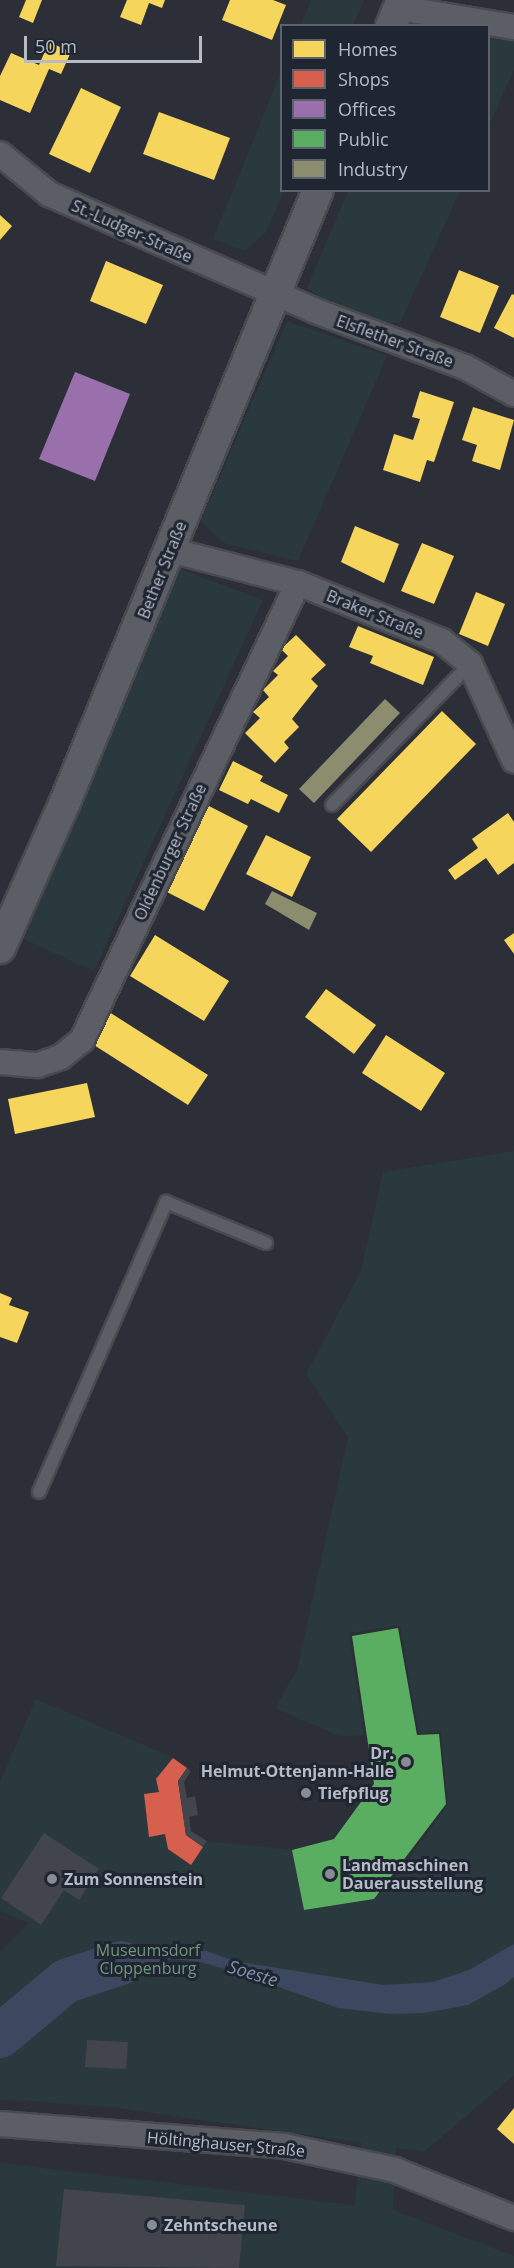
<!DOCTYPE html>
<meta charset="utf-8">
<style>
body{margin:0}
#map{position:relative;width:514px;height:2268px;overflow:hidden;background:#2c2f37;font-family:"Open Sans",sans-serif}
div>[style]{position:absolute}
.green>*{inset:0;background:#2a393d}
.water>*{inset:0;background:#3c485f}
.homes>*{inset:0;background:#f6d55c}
.shops>*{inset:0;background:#d6604d}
.offices>*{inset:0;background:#9970ab}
.public>*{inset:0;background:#5aae61}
.industry>*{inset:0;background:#8c8c6e}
.river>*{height:44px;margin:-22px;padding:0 22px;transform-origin:22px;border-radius:22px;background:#3c485f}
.building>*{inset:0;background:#42454c}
.roads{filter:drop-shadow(2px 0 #484a50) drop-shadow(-2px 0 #484a50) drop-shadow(0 2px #484a50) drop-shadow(0 -2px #484a50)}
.service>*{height:12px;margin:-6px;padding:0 6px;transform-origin:6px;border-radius:6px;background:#5b5e65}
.minor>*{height:24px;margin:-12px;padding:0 12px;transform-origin:12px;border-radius:12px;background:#5b5e65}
.tertiary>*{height:30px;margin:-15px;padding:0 15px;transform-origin:15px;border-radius:15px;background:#5b5e65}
.dots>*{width:16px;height:16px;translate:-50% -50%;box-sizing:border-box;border:3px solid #1f2631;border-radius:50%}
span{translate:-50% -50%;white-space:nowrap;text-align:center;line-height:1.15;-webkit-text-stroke:6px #1f2631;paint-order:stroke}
.street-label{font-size:16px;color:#b6bcc7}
.poi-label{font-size:16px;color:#b6bcc7;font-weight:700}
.right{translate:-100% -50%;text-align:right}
.left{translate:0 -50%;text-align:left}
.park-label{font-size:16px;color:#70967b}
.water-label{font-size:18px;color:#8190ab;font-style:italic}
.legend{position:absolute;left:280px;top:24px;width:210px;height:168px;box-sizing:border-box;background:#1f2631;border:2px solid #5b626d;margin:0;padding:8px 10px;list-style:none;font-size:18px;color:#b6bcc7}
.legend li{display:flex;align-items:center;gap:12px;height:30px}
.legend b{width:30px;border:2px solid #5b626d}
.scale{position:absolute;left:24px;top:36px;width:178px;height:27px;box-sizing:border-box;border:3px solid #b6bcc7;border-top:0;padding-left:8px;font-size:18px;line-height:21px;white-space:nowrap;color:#b6bcc7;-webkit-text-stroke:4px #1f2631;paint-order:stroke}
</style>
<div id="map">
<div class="green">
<div style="clip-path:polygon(311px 0,364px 0,353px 25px,301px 25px)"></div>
<div style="clip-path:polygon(489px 33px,514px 39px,514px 69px,489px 126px)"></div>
<div style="clip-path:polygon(281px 72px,284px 191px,266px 232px,245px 251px,213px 239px)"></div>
<div style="clip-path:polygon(348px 191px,460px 191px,400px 323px,384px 323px,330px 303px,307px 288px)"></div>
<div style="clip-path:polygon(287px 321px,387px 356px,298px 561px,223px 543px,201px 520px)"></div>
<div style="clip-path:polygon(180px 569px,263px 600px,94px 971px,21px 938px)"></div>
<div style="clip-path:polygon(514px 1151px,514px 2075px,424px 2152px,396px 2148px,393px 2210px,514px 2256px,514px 2268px,0 2268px,0 2163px,354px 2205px,362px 2143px,111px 2107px,0 2099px,0 1952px,29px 1923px,0 1911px,0 1782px,36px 1699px,167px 1755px,187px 1768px,178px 1781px,186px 1835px,202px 1847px,207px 1841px,292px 1850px,304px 1910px,374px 1899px,388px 1886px,448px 1805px,441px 1732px,419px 1733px,400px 1625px,349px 1633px,364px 1735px,339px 1736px,275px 1708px,297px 1670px,348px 1437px,306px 1374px,361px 1271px,383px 1172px)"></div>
</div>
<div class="water">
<div style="clip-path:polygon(514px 1944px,514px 1977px,504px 1985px,468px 2005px,424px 2013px,390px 2014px,338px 2008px,242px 1974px,201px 1962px,172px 1959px,66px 1981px,90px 1968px,168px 1946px,207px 1951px,234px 1961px,384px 1985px,433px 1982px,469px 1970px)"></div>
</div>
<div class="homes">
<div style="clip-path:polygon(26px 0,42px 0,33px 23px,19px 17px)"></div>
<div style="clip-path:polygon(127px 0,165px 0,162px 8px,149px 3px,141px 25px,120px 17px)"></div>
<div style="clip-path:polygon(230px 0,273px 0,286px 5px,272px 40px,222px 20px)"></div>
<div style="clip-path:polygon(49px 42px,71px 52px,61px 74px,49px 69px,30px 113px,0 100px,0 76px,11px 53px,39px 65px)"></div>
<div style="clip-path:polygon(81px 88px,121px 107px,90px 173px,49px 154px)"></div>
<div style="clip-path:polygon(159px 112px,230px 138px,214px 180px,143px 154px)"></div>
<div style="clip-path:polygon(0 215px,12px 226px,0 240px)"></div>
<div style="clip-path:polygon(106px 261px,163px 285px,146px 324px,90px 301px)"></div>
<div style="clip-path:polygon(459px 270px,499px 286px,480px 333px,440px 317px)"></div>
<div style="clip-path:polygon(512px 294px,514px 295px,514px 338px,494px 328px)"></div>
<div style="clip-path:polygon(420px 391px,454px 402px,434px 462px,427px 460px,420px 482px,383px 470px,394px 434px,413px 440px,420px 419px,412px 417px)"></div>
<div style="clip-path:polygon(473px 407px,514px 420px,500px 470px,472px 461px,477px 445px,462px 440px)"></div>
<div style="clip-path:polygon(355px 526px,399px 544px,384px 583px,341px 562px)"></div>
<div style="clip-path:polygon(422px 543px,454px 556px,434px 604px,401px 591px)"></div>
<div style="clip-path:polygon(476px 592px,505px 604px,488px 646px,459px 634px)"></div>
<div style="clip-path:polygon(358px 626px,434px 657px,423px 685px,370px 663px,373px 656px,349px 647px)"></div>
<div style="clip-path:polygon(296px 635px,326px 665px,311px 679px,318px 686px,292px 719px,299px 727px,284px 742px,289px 748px,275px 763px,245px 733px,260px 718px,253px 712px,269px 697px,263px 690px,278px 675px,273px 671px,288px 656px,281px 649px)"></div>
<div style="clip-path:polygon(442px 711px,476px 744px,371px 852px,337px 819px)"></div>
<div style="clip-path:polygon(233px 761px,263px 776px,260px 781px,288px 795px,279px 813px,251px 799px,248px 804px,219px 790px)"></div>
<div style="clip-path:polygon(207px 805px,248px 826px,204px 911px,163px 890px)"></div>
<div style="clip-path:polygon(508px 813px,514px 822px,514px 863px,498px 875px,486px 858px,455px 880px,448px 870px,478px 848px,472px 839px)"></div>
<div style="clip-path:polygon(266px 835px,311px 857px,292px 897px,246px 874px)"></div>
<div style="clip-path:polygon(514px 933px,514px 954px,504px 940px)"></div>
<div style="clip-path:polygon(155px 935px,229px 981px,204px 1021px,130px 976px)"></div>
<div style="clip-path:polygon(326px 989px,376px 1025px,354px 1054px,305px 1017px)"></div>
<div style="clip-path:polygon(106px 1010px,208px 1075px,188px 1105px,86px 1040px)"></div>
<div style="clip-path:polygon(386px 1035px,445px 1073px,421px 1111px,362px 1073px)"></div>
<div style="clip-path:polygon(87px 1083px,95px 1117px,15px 1134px,8px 1099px)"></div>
<div style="clip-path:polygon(0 1293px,12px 1298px,9px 1305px,29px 1312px,17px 1343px,0 1337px)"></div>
<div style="clip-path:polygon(514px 2108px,514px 2144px,497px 2129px)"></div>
</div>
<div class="shops">
<div style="clip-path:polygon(173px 1758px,187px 1768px,178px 1781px,186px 1835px,203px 1847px,191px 1865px,168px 1849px,165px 1834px,149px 1837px,144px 1794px,159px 1792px,156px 1779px)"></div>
</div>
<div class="offices">
<div style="clip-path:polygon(75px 372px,130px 394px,95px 481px,39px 459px)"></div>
</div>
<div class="public">
<div style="clip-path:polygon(398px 1628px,417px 1735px,439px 1734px,446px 1804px,374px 1899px,304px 1910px,292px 1850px,334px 1839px,374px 1784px,352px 1636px)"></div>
</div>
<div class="industry">
<div style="clip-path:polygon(385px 699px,400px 713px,314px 803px,299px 789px)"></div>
<div style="clip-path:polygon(272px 891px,317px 913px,309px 930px,265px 904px)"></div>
</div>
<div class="river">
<div style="left:0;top:2036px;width:86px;rotate:-39.8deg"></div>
<div style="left:66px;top:1981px;width:58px;rotate:-18.1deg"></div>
</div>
<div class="building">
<div style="clip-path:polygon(187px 1768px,191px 1771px,184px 1782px,187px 1798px,195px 1796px,198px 1815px,189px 1817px,191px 1831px,207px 1841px,203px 1847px,186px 1835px,178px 1781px)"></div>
<div style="clip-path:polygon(44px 1833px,99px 1869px,79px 1900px,64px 1890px,41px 1925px,1px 1898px)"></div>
<div style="clip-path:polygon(87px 2040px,128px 2042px,126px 2069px,85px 2067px)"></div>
<div style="clip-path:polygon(64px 2189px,245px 2205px,239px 2268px,56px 2266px)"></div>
</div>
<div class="roads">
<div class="service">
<div style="left:332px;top:805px;width:197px;rotate:-45.6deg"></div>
<div style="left:39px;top:1492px;width:317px;rotate:-66.3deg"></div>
<div style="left:166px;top:1202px;width:108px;rotate:22.3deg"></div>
</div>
<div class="minor">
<div style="left:399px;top:8px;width:117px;rotate:9.4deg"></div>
<div style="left:0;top:154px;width:63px;rotate:39.2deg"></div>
<div style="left:49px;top:194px;width:288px;rotate:23.7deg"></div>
<div style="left:313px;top:310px;width:162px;rotate:20.6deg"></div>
<div style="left:465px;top:367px;width:56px;rotate:28.9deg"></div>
<div style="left:170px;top:550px;width:132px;rotate:14.5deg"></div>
<div style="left:298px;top:583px;width:155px;rotate:21.9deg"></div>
<div style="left:442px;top:641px;width:36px;rotate:39deg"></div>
<div style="left:470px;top:664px;width:106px;rotate:65.4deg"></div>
<div style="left:0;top:1062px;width:38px;rotate:5deg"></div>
<div style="left:38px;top:1065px;width:24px;rotate:-19deg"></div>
<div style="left:61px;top:1057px;width:27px;rotate:-39deg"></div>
<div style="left:82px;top:1040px;width:505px;rotate:-64.7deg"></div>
<div style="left:0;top:2124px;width:285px;rotate:4.4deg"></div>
<div style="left:284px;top:2146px;width:114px;rotate:12.2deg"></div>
<div style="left:395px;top:2170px;width:128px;rotate:22deg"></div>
</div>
<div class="tertiary">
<div style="left:391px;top:26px;width:28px;rotate:-67deg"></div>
<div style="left:0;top:948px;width:160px;rotate:-66deg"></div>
<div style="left:65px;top:802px;width:662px;rotate:-67.54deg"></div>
</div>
</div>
<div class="dots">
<div style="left:406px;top:1762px;background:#868b95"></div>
<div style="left:306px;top:1793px;background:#868b95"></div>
<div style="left:330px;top:1874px;background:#868b95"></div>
<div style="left:52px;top:1879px;background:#868b95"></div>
<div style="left:152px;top:2225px;background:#868b95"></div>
</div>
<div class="street-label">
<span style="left:132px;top:231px;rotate:24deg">St.-Ludger-Straße</span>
<span style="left:395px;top:341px;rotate:20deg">Elsflether Straße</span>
<span style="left:162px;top:570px;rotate:-68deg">Bether Straße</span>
<span style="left:375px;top:614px;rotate:22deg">Braker Straße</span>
<span style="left:170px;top:852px;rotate:-65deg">Oldenburger Straße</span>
<span style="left:226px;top:2144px;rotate:5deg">Höltinghauser Straße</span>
</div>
<div class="poi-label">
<span class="right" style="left:394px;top:1762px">Dr.<br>Helmut-Ottenjann-Halle</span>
<span class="left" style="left:318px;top:1793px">Tiefpflug</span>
<span class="left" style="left:342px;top:1874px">Landmaschinen<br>Dauerausstellung</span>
<span class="left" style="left:64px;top:1879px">Zum Sonnenstein</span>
<span class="left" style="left:164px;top:2225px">Zehntscheune</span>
</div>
<div class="park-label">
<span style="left:148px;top:1959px">Museumsdorf<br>Cloppenburg</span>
</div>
<div class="water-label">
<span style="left:253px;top:1973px;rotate:17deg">Soeste</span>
</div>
<ul class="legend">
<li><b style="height:16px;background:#f6d55c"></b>Homes</li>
<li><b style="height:16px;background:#d6604d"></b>Shops</li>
<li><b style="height:16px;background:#9970ab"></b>Offices</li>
<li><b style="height:16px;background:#5aae61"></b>Public</li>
<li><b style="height:16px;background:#8c8c6e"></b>Industry</li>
</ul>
<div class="scale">50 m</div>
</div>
